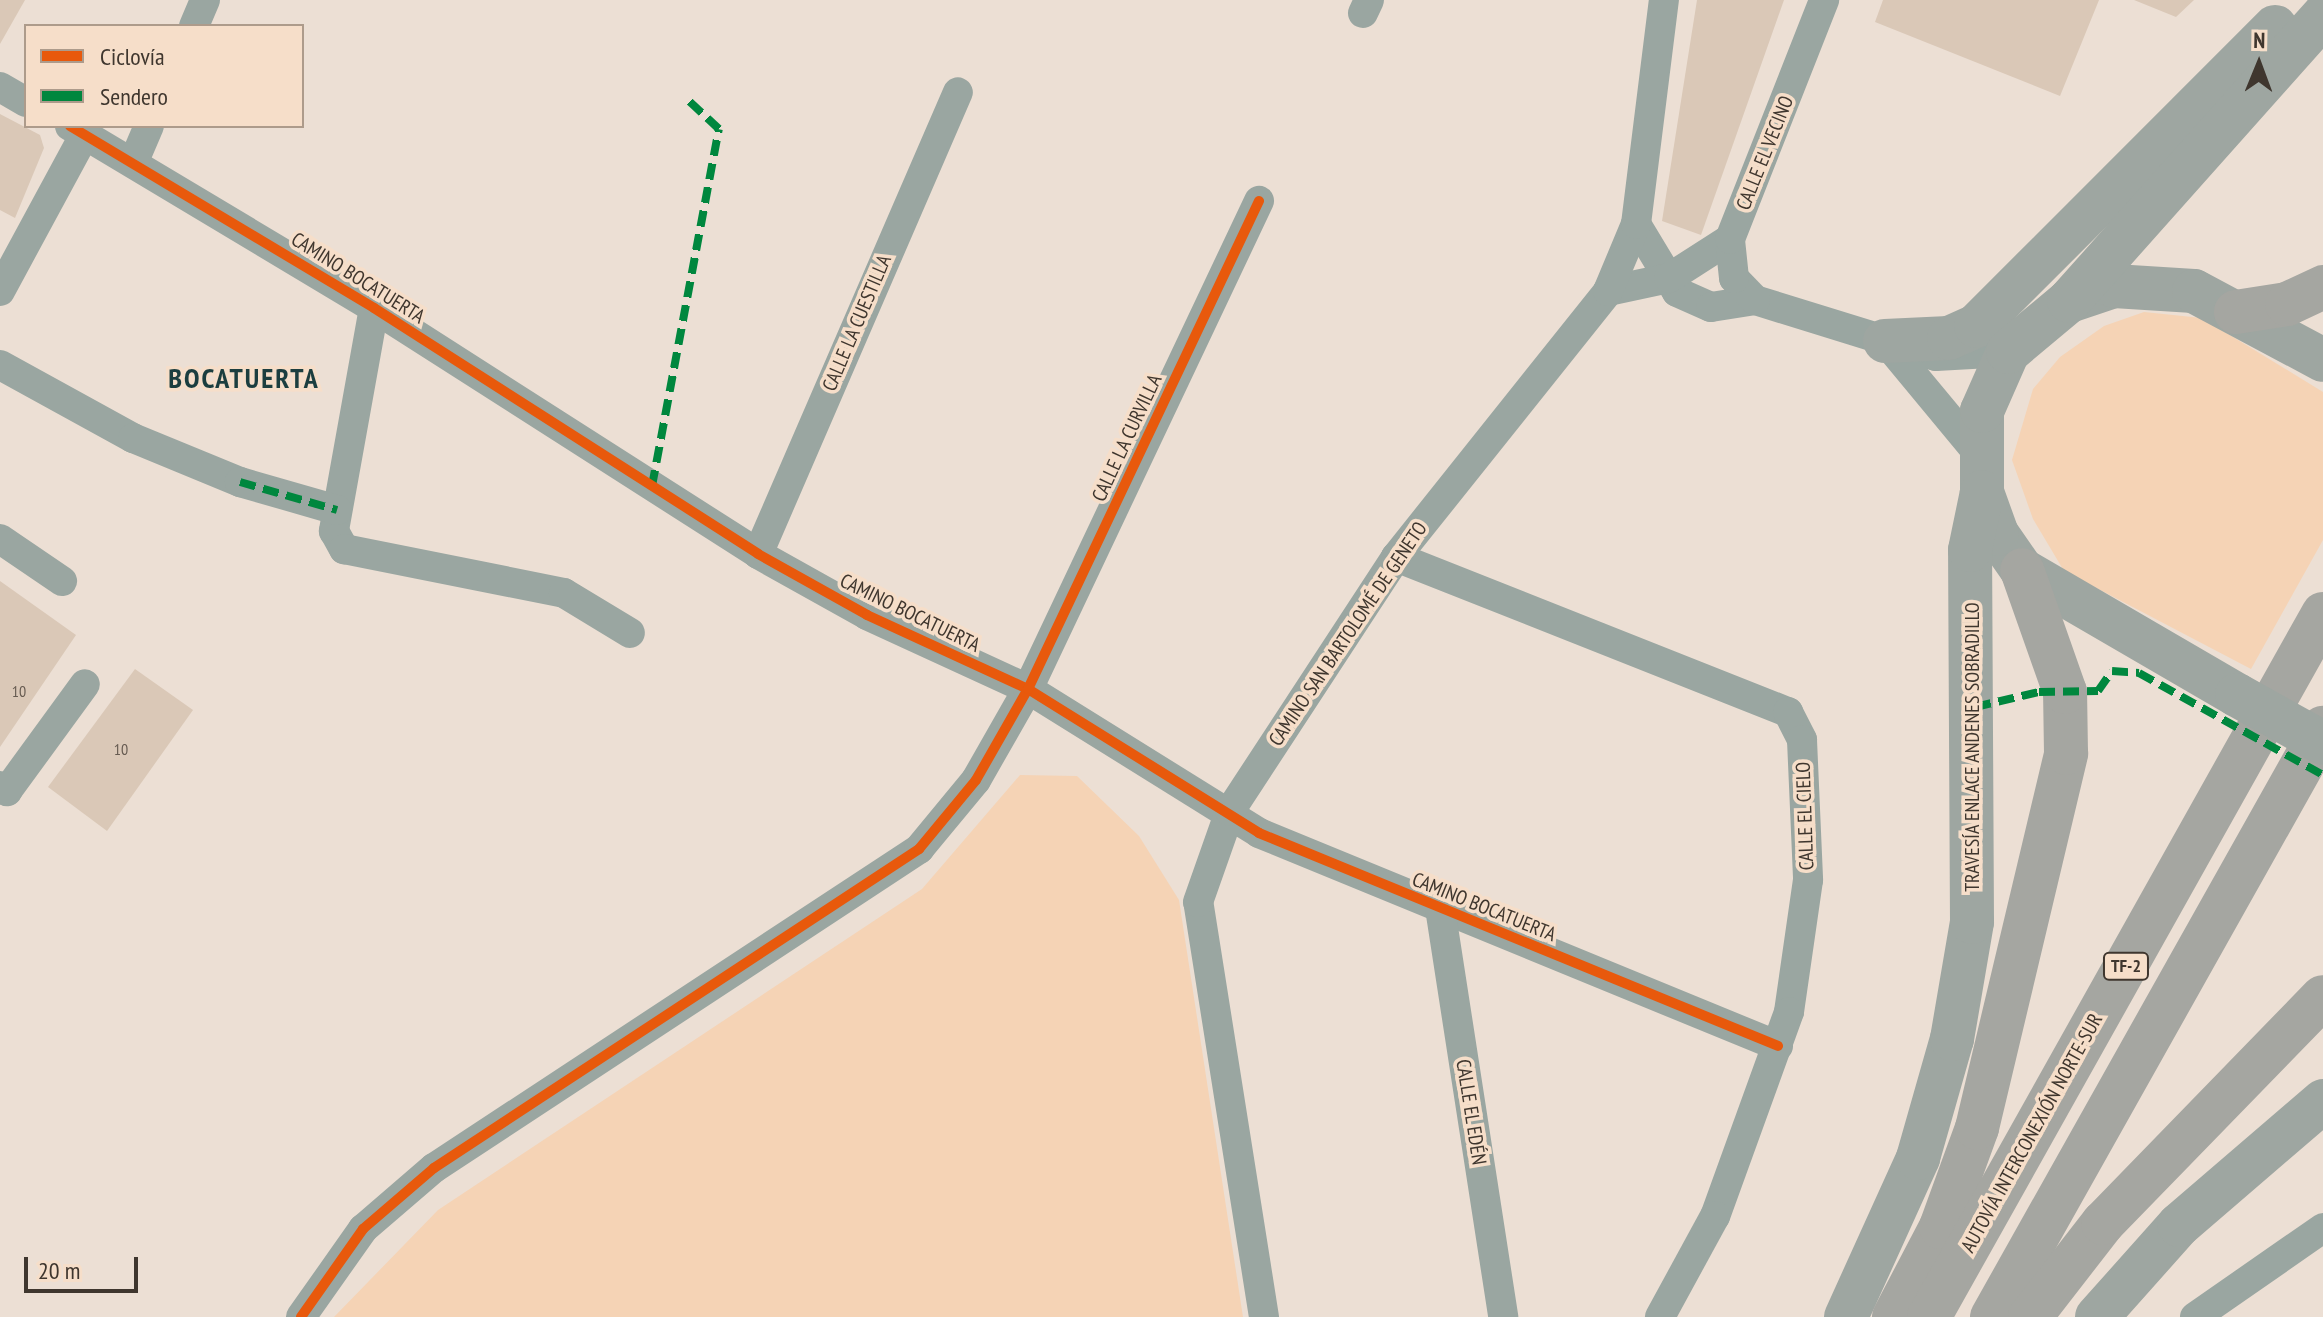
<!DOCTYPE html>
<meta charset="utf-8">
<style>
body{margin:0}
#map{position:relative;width:2323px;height:1317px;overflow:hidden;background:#ecdfd4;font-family:"PT Sans Narrow",sans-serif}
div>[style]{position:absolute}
.green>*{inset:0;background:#f5d3b5}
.building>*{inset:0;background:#dac8b7}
.street>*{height:30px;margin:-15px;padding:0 15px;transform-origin:15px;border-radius:15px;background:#9aa6a1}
.secondary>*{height:44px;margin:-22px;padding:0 22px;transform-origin:22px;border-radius:22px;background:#9ea6a1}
.highway>*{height:44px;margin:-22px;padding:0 22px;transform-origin:22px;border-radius:22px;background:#a5a6a1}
.secondary-bridge>*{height:44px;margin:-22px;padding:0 22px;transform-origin:22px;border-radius:22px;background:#9ea6a1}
.quiet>*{height:8px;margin-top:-4px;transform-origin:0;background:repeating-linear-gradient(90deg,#00873e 0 16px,transparent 0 24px)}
.cycleway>*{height:10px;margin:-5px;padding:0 5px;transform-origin:5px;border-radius:5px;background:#e8590c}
span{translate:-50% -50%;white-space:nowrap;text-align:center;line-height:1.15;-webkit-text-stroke:7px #f6dec9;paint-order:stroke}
.number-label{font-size:16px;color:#665b51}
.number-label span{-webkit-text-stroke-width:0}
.shield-label span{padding:2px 6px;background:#f6dec9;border:2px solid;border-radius:6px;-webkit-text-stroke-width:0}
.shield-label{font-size:18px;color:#3f362e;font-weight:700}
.street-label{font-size:20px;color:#3f362e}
.district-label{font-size:28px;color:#1c3e3f;font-weight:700;letter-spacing:2px}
.legend{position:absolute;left:24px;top:24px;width:280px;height:104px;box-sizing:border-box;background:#f6dec9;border:2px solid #ad9b8b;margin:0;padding:10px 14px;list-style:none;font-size:24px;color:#3f362e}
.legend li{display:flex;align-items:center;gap:16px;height:40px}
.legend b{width:40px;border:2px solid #ad9b8b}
.north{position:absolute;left:2219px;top:24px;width:80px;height:80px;-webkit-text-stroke:6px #f6dec9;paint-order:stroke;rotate:1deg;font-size:22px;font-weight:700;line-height:32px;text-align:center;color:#3f362e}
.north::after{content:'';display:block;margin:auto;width:28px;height:36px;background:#3f362e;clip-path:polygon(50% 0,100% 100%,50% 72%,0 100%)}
.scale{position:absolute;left:24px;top:1257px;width:114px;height:36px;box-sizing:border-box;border:4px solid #3f362e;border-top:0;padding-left:10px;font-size:24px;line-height:28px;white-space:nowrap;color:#3f362e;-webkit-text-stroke:6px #f6dec9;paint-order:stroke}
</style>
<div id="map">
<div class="green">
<div style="clip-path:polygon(2144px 312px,2202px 318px,2323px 392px,2323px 540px,2251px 669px,2064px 571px,2033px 519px,2012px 460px,2033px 389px,2060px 357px,2104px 326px)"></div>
<div style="clip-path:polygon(1020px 775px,1077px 776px,1139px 836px,1179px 900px,1243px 1317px,334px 1317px,438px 1210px,922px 889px)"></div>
</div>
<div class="building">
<div style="clip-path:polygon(0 0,25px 0,0 44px)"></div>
<div style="clip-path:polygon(1697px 0,1784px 0,1701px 235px,1662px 221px)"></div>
<div style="clip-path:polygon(1883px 0,2099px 0,2060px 96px,1875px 22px)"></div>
<div style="clip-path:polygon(2134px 0,2194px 0,2176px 17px)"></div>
<div style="clip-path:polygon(0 114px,40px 135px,44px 148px,15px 218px,0 210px)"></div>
<div style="clip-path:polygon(0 581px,76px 635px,0 747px)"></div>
<div style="clip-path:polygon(135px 669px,193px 710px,107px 831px,48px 787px)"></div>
</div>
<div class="street">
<div style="left:1363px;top:13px;width:14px;rotate:-65deg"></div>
<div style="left:194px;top:26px;width:28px;rotate:-67deg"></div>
<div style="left:0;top:87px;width:30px;rotate:30deg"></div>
<div style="left:70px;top:126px;width:354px;rotate:30.9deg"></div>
<div style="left:374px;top:308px;width:456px;rotate:32.6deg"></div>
<div style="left:758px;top:554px;width:125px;rotate:29.2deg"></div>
<div style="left:867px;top:615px;width:177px;rotate:24.7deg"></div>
<div style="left:1028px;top:689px;width:272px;rotate:31.9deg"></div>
<div style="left:1259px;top:833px;width:561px;rotate:22.31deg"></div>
<div style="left:134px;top:161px;width:38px;rotate:-67deg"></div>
<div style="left:1636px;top:224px;width:79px;rotate:58.9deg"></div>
<div style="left:1677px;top:292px;width:37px;rotate:24deg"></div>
<div style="left:1711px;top:307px;width:45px;rotate:-9deg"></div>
<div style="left:1755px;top:300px;width:189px;rotate:17.2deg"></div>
<div style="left:1936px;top:356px;width:72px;rotate:-3.2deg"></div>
<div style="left:0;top:291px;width:179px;rotate:-61.6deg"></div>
<div style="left:1608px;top:291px;width:62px;rotate:-12deg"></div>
<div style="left:1669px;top:278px;width:72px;rotate:-32.6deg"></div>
<div style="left:1755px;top:300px;width:30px;rotate:-134deg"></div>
<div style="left:1734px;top:278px;width:39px;rotate:-96deg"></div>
<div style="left:1730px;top:239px;width:257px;rotate:-68.5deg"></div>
<div style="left:374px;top:308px;width:227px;rotate:100.2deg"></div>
<div style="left:334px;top:531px;width:21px;rotate:61deg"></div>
<div style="left:344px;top:549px;width:224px;rotate:11.3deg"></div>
<div style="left:564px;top:593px;width:77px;rotate:31.2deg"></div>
<div style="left:1885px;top:341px;width:144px;rotate:50.3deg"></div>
<div style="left:0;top:365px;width:152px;rotate:28.8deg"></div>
<div style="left:133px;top:438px;width:116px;rotate:22.4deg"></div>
<div style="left:240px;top:482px;width:101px;rotate:16.1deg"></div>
<div style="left:0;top:539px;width:75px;rotate:34.1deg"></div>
<div style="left:758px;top:554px;width:503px;rotate:-66.59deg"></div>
<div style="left:1396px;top:557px;width:422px;rotate:21.6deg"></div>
<div style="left:1788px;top:712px;width:31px;rotate:63deg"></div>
<div style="left:1802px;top:740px;width:140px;rotate:87.5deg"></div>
<div style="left:1808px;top:880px;width:133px;rotate:98.2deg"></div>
<div style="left:1789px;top:1012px;width:217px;rotate:109.9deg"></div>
<div style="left:1715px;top:1216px;width:115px;rotate:118.6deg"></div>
<div style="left:0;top:786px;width:9px;rotate:36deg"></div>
<div style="left:7px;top:791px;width:132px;rotate:-53.9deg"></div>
<div style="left:1440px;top:908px;width:414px;rotate:81.2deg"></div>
<div style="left:301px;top:1317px;width:108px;rotate:-54.8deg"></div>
<div style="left:363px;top:1229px;width:94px;rotate:-40.7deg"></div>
<div style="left:434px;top:1168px;width:581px;rotate:-33.33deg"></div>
<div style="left:919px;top:849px;width:89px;rotate:-50.4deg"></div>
<div style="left:976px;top:780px;width:105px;rotate:-60.3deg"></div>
<div style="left:1028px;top:689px;width:540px;rotate:-64.67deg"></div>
<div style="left:1264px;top:1317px;width:420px;rotate:-99deg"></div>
<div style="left:1198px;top:902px;width:96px;rotate:-70.6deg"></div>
<div style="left:1230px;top:811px;width:303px;rotate:-56.8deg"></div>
<div style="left:1396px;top:557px;width:340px;rotate:-51.4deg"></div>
<div style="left:1608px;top:291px;width:73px;rotate:-67.3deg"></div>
<div style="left:1636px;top:224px;width:226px;rotate:-82.9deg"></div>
<div style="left:2195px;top:1317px;width:156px;rotate:-34.8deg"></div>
</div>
<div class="secondary">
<div style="left:2069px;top:301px;width:47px;rotate:-18.4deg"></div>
<div style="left:2114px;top:286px;width:80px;rotate:3.6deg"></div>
<div style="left:2194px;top:291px;width:146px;rotate:28.1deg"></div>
<div style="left:1885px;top:341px;width:64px;rotate:-2.7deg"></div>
<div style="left:1949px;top:338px;width:30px;rotate:-24deg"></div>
<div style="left:1976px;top:326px;width:423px;rotate:-45deg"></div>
<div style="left:2237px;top:695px;width:249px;rotate:-149.8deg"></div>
<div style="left:2022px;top:570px;width:44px;rotate:-124.8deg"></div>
<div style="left:1997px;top:534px;width:45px;rotate:-109.7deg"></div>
<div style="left:1982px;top:492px;width:81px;rotate:-90deg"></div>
<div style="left:1982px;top:411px;width:64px;rotate:-66.2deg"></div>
<div style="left:2008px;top:352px;width:80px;rotate:-39.9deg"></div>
<div style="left:2069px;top:301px;width:382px;rotate:-48.3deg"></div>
<div style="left:1846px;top:1317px;width:175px;rotate:-65.6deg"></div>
<div style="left:1918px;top:1158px;width:124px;rotate:-74.1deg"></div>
<div style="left:1952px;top:1039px;width:119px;rotate:-80.3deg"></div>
<div style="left:1972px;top:922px;width:372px;rotate:-90.3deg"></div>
<div style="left:1970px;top:550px;width:59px;rotate:-78.3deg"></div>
<div style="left:2097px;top:1317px;width:123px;rotate:-48.3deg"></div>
<div style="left:2179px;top:1225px;width:190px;rotate:-40.7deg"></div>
</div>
<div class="highway">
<div style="left:2236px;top:312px;width:52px;rotate:-8.9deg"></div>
<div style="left:2287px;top:304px;width:40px;rotate:-25deg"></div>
<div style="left:1894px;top:1317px;width:102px;rotate:-62.4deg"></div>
<div style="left:1941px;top:1227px;width:105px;rotate:-70deg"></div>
<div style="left:1977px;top:1128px;width:385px;rotate:-76.6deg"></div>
<div style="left:2066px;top:753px;width:61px;rotate:-90.9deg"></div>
<div style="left:2065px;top:692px;width:129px;rotate:-109.4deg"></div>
<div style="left:1929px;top:1317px;width:806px;rotate:-60.73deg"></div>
<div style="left:1992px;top:1317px;width:676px;rotate:-60.67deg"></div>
<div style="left:2030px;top:1317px;width:119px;rotate:-52.2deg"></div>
<div style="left:2103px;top:1223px;width:315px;rotate:-45.8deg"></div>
</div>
<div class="secondary-bridge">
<div style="left:2237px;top:695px;width:98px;rotate:29.2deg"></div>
</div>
<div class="quiet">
<div style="left:240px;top:482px;width:101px;rotate:16.1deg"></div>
<div style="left:652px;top:486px;width:363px;rotate:-79.4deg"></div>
<div style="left:719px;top:129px;width:42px;rotate:-136.9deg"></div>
<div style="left:1975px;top:707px;width:66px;rotate:-13.2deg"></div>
<div style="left:2039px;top:692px;width:59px;rotate:-1deg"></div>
<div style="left:2098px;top:691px;width:24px;rotate:-55deg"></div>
<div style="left:2112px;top:671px;width:27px;rotate:4deg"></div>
<div style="left:2139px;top:673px;width:210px;rotate:29deg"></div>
</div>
<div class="cycleway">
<div style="left:70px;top:126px;width:354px;rotate:30.9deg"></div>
<div style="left:374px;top:308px;width:456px;rotate:32.6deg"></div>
<div style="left:758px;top:554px;width:125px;rotate:29.2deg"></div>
<div style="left:867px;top:615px;width:177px;rotate:24.7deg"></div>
<div style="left:1028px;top:689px;width:272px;rotate:31.9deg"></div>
<div style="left:1259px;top:833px;width:561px;rotate:22.31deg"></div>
<div style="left:301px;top:1317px;width:108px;rotate:-54.8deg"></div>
<div style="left:363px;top:1229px;width:94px;rotate:-40.7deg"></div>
<div style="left:434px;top:1168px;width:581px;rotate:-33.33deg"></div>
<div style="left:919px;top:849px;width:89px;rotate:-50.4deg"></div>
<div style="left:976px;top:780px;width:105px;rotate:-60.3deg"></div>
<div style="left:1028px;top:689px;width:540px;rotate:-64.67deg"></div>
</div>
<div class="number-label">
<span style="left:19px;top:691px">10</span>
<span style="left:121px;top:749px">10</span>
</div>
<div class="shield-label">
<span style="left:2126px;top:966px">TF-2</span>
</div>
<div class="street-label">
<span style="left:1765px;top:153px;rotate:-68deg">CALLE EL VECINO</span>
<span style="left:358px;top:278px;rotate:32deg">CAMINO BOCATUERTA</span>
<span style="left:857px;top:323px;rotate:-67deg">CALLE LA CUESTILLA</span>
<span style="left:1127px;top:438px;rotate:-65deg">CALLE LA CURVILLA</span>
<span style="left:910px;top:613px;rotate:26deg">CAMINO BOCATUERTA</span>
<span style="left:1348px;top:634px;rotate:-56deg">CAMINO SAN BARTOLOMÉ DE GENETO</span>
<span style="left:1972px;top:747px;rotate:-90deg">TRAVESÍA ENLACE ANDENES SOBRADILLO</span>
<span style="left:1805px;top:816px;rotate:-92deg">CALLE EL CIELO</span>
<span style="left:1484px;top:907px;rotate:22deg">CAMINO BOCATUERTA</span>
<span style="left:1471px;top:1112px;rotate:81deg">CALLE EL EDÉN</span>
<span style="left:2032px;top:1133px;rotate:-61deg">AUTOVÍA INTERCONEXIÓN NORTE-SUR</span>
</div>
<div class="district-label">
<span style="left:244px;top:378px">BOCATUERTA</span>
</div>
<ul class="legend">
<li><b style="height:10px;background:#e8590c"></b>Ciclovía</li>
<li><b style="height:10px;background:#00873e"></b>Sendero</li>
</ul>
<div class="north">N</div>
<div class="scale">20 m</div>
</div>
